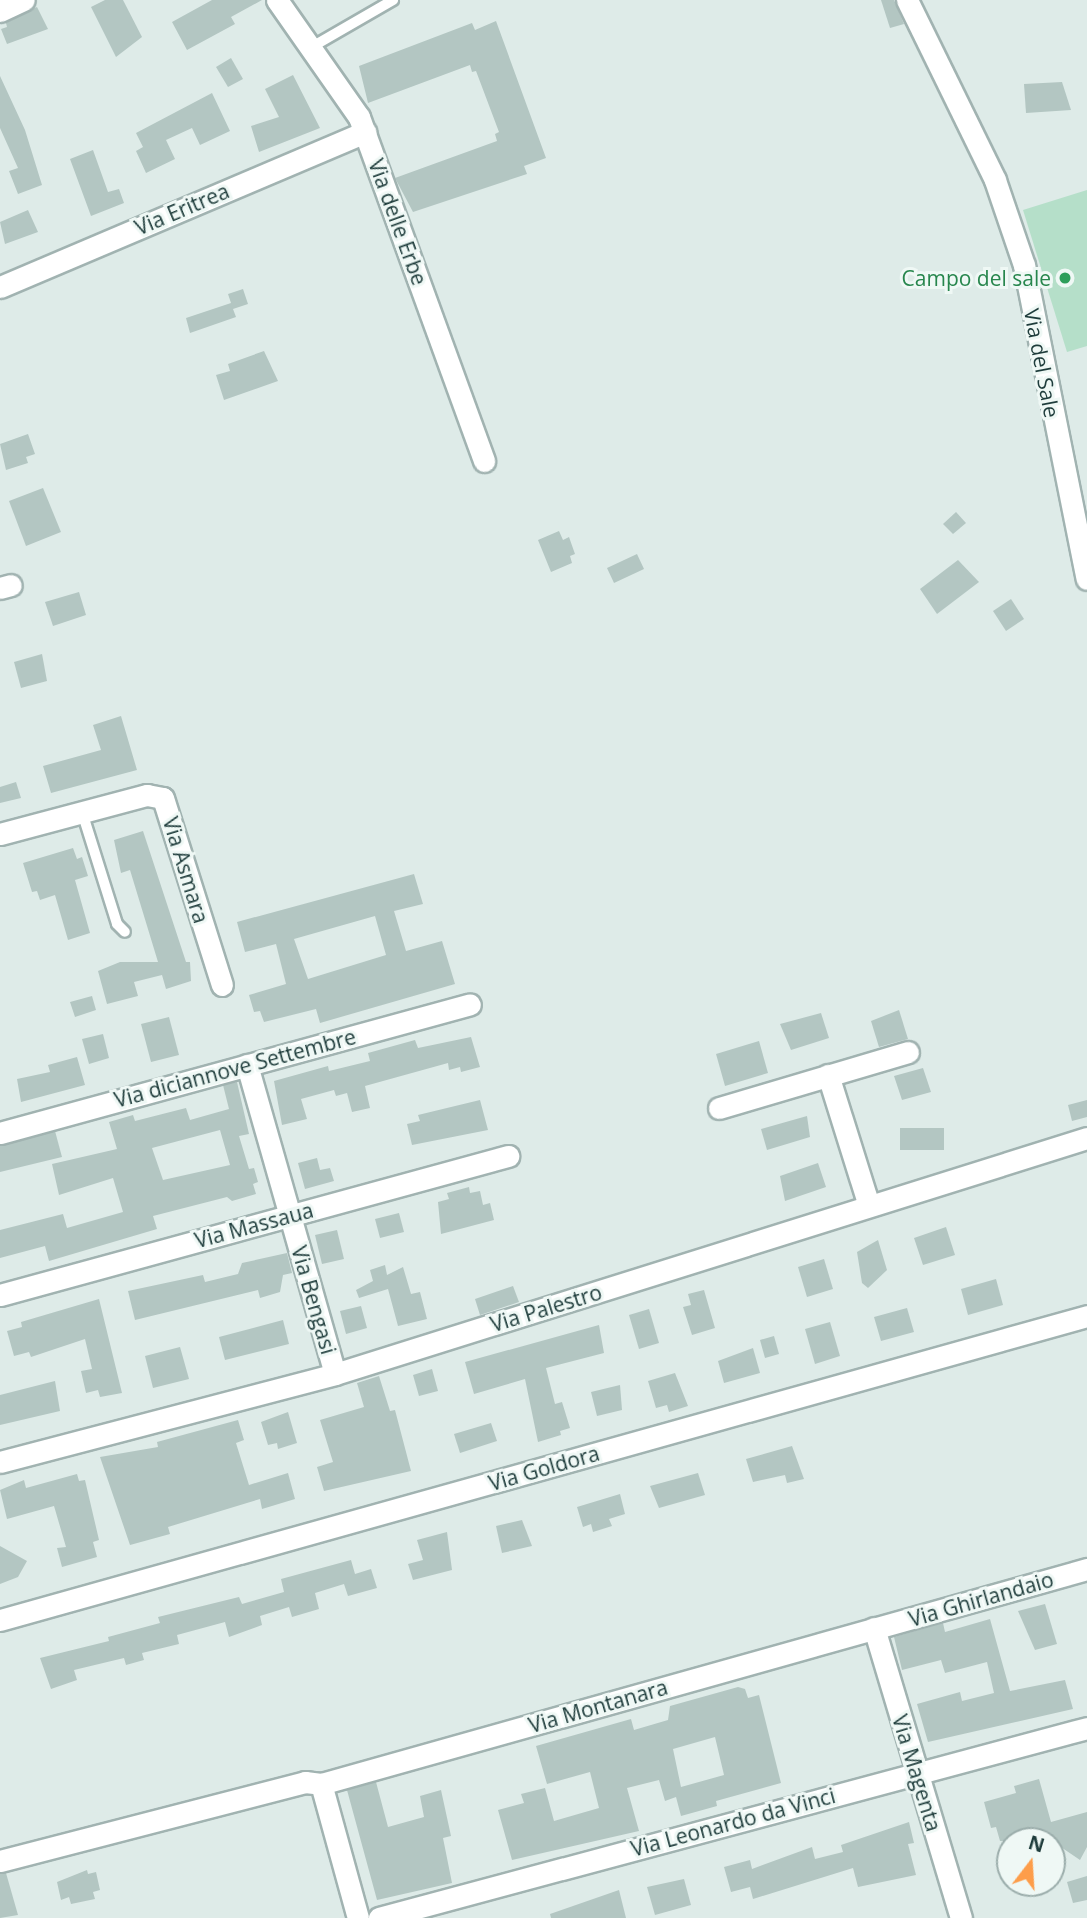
<!DOCTYPE html>
<style>
body{margin:0}
#map{position:relative;width:1087px;height:1918px;overflow:hidden;background:#deebe8;font-family:"Open Sans",sans-serif}
div>[style]{position:absolute}
.green>*{inset:0;background:#b5dfc9}
.building>*{inset:0;background:#b3c6c2}
.roads{filter:drop-shadow(2px 0 #a1b3b1) drop-shadow(-2px 0 #a1b3b1) drop-shadow(0 2px #a1b3b1) drop-shadow(0 -2px #a1b3b1)}
.lane>*{height:10px;margin:-5px;padding:0 5px;transform-origin:5px;border-radius:5px;background:#fff}
.street>*{height:21px;margin:-10.5px;padding:0 10.5px;transform-origin:10.5px;border-radius:10.5px;background:#fff}
.dots>*{width:19px;height:19px;translate:-50% -50%;box-sizing:border-box;border:4px solid #eff8f5;border-radius:50%}
span{translate:-50% -50%;white-space:nowrap;text-align:center;line-height:1.15;-webkit-text-stroke:6px #eff8f5;paint-order:stroke}
.street-label{font-size:21px;color:#1e3c3b}
.leisure-label{font-size:21px;color:#27864d}
.right{translate:-100% -50%;text-align:right}
.north{position:absolute;left:996px;top:1827px;width:70px;height:70px;box-sizing:border-box;background:#eff8f5;border:2px solid #9badab;border-radius:50%;rotate:17deg;font-size:19px;font-weight:700;line-height:28px;text-align:center;color:#1e3c3b}
.north::after{content:'';display:block;margin:auto;width:24px;height:32px;background:#fd9d4a;clip-path:polygon(50% 0,100% 100%,50% 72%,0 100%)}
</style>
<div id="map">
<div class="green">
<div style="clip-path:polygon(1087px 190px,1087px 346px,1067px 352px,1023px 210px)"></div>
</div>
<div class="building">
<div style="clip-path:polygon(105px 0,123px 0,142px 37px,116px 57px,91px 7px)"></div>
<div style="clip-path:polygon(212px 0,262px 0,231px 17px,235px 24px,187px 50px,172px 22px)"></div>
<div style="clip-path:polygon(881px 0,894px 0,904px 24px,890px 28px)"></div>
<div style="clip-path:polygon(37px 7px,48px 29px,7px 44px,1px 29px,7px 27px,6px 23px)"></div>
<div style="clip-path:polygon(496px 21px,546px 158px,524px 166px,527px 174px,413px 212px,395px 178px,497px 141px,495px 134px,499px 132px,476px 71px,472px 72px,470px 65px,368px 103px,359px 66px,472px 23px,475px 30px)"></div>
<div style="clip-path:polygon(231px 58px,243px 79px,228px 87px,216px 67px)"></div>
<div style="clip-path:polygon(293px 75px,320px 128px,259px 152px,251px 126px,279px 117px,265px 89px)"></div>
<div style="clip-path:polygon(0 76px,25px 130px,42px 185px,18px 194px,9px 171px,18px 168px,0 128px)"></div>
<div style="clip-path:polygon(1062px 82px,1071px 110px,1026px 113px,1024px 84px)"></div>
<div style="clip-path:polygon(212px 93px,230px 131px,200px 145px,192px 128px,166px 140px,175px 159px,146px 173px,136px 151px,143px 147px,136px 133px)"></div>
<div style="clip-path:polygon(93px 150px,108px 192px,119px 189px,124px 203px,91px 216px,70px 159px)"></div>
<div style="clip-path:polygon(28px 210px,38px 232px,5px 244px,0 222px)"></div>
<div style="clip-path:polygon(243px 289px,248px 304px,233px 309px,236px 317px,190px 333px,186px 318px,231px 303px,228px 294px)"></div>
<div style="clip-path:polygon(264px 351px,278px 381px,224px 400px,216px 375px,230px 371px,228px 364px)"></div>
<div style="clip-path:polygon(28px 434px,35px 454px,26px 457px,28px 463px,6px 470px,0 444px)"></div>
<div style="clip-path:polygon(43px 488px,61px 532px,26px 546px,9px 501px)"></div>
<div style="clip-path:polygon(956px 512px,966px 523px,953px 534px,943px 524px)"></div>
<div style="clip-path:polygon(559px 531px,563px 540px,569px 537px,575px 554px,570px 556px,572px 563px,551px 572px,538px 540px)"></div>
<div style="clip-path:polygon(637px 554px,644px 569px,614px 583px,607px 568px)"></div>
<div style="clip-path:polygon(958px 560px,979px 582px,937px 614px,920px 589px)"></div>
<div style="clip-path:polygon(79px 592px,86px 615px,53px 626px,45px 602px)"></div>
<div style="clip-path:polygon(1011px 599px,1024px 619px,1006px 631px,993px 611px)"></div>
<div style="clip-path:polygon(42px 654px,47px 681px,21px 688px,14px 662px)"></div>
<div style="clip-path:polygon(121px 716px,137px 770px,51px 793px,43px 766px,101px 750px,93px 725px)"></div>
<div style="clip-path:polygon(16px 782px,21px 798px,0 803px,0 787px)"></div>
<div style="clip-path:polygon(143px 831px,186px 962px,190px 962px,191px 981px,166px 989px,162px 975px,134px 982px,138px 996px,107px 1004px,98px 971px,120px 962px,158px 962px,130px 870px,121px 873px,114px 840px)"></div>
<div style="clip-path:polygon(73px 848px,77px 859px,82px 857px,88px 876px,75px 880px,90px 933px,68px 940px,55px 895px,40px 900px,37px 891px,32px 892px,23px 863px)"></div>
<div style="clip-path:polygon(evenodd,414px 874px,423px 904px,394px 911px,406px 951px,442px 941px,455px 984px,320px 1023px,316px 1009px,264px 1022px,260px 1011px,254px 1012px,249px 995px,286px 984px,276px 944px,245px 952px,237px 922px,414px 874px,375px 916px,386px 955px,308px 979px,294px 939px,375px 916px)"></div>
<div style="clip-path:polygon(92px 996px,96px 1010px,75px 1017px,70px 1002px)"></div>
<div style="clip-path:polygon(899px 1010px,908px 1039px,879px 1047px,871px 1021px)"></div>
<div style="clip-path:polygon(821px 1013px,829px 1038px,791px 1050px,780px 1024px)"></div>
<div style="clip-path:polygon(169px 1017px,179px 1055px,151px 1062px,141px 1024px)"></div>
<div style="clip-path:polygon(103px 1034px,109px 1058px,89px 1064px,82px 1039px)"></div>
<div style="clip-path:polygon(471px 1037px,480px 1067px,461px 1072px,460px 1067px,449px 1070px,448px 1063px,365px 1086px,370px 1108px,352px 1112px,347px 1093px,336px 1096px,334px 1090px,301px 1099px,307px 1119px,282px 1125px,274px 1081px,328px 1066px,329px 1071px,370px 1061px,368px 1053px,415px 1040px,418px 1048px)"></div>
<div style="clip-path:polygon(759px 1041px,768px 1073px,725px 1086px,716px 1054px)"></div>
<div style="clip-path:polygon(77px 1057px,85px 1085px,21px 1102px,17px 1079px,50px 1072px,48px 1065px)"></div>
<div style="clip-path:polygon(923px 1068px,931px 1092px,902px 1100px,894px 1076px)"></div>
<div style="clip-path:polygon(evenodd,237px 1082px,249px 1134px,239px 1136px,249px 1169px,254px 1168px,258px 1182px,253px 1184px,256px 1194px,232px 1201px,227px 1197px,153px 1216px,157px 1229px,49px 1261px,45px 1246px,0 1258px,0 1230px,63px 1214px,67px 1228px,123px 1212px,113px 1178px,59px 1195px,52px 1164px,117px 1149px,109px 1122px,133px 1115px,135px 1121px,186px 1108px,190px 1120px,229px 1109px,223px 1085px,237px 1082px,220px 1130px,230px 1165px,163px 1180px,152px 1148px,220px 1130px)"></div>
<div style="clip-path:polygon(480px 1100px,488px 1130px,412px 1145px,407px 1124px,420px 1121px,418px 1115px)"></div>
<div style="clip-path:polygon(1087px 1100px,1087px 1117px,1072px 1121px,1068px 1105px)"></div>
<div style="clip-path:polygon(807px 1116px,810px 1137px,767px 1150px,761px 1129px)"></div>
<div style="clip-path:polygon(900px 1128px,944px 1128px,944px 1150px,900px 1150px)"></div>
<div style="clip-path:polygon(55px 1131px,62px 1157px,0 1172px,0 1146px)"></div>
<div style="clip-path:polygon(317px 1158px,320px 1170px,330px 1168px,334px 1181px,305px 1189px,298px 1163px)"></div>
<div style="clip-path:polygon(818px 1163px,826px 1187px,785px 1201px,780px 1176px)"></div>
<div style="clip-path:polygon(469px 1187px,470px 1193px,480px 1191px,483px 1205px,490px 1203px,494px 1220px,441px 1234px,438px 1202px,449px 1199px,447px 1193px)"></div>
<div style="clip-path:polygon(399px 1213px,404px 1232px,380px 1238px,375px 1219px)"></div>
<div style="clip-path:polygon(946px 1227px,955px 1255px,923px 1265px,914px 1238px)"></div>
<div style="clip-path:polygon(337px 1230px,344px 1259px,322px 1264px,315px 1235px)"></div>
<div style="clip-path:polygon(878px 1240px,887px 1270px,868px 1288px,862px 1283px,857px 1252px)"></div>
<div style="clip-path:polygon(287px 1253px,292px 1273px,283px 1275px,280px 1292px,260px 1298px,258px 1290px,135px 1320px,128px 1291px,203px 1275px,205px 1282px,238px 1274px,242px 1263px)"></div>
<div style="clip-path:polygon(824px 1259px,833px 1289px,807px 1297px,798px 1267px)"></div>
<div style="clip-path:polygon(385px 1265px,387px 1275px,403px 1267px,411px 1294px,420px 1292px,427px 1319px,398px 1326px,388px 1289px,359px 1298px,356px 1290px,373px 1281px,370px 1270px)"></div>
<div style="clip-path:polygon(996px 1279px,1003px 1305px,968px 1315px,961px 1289px)"></div>
<div style="clip-path:polygon(513px 1286px,519px 1302px,480px 1315px,475px 1299px)"></div>
<div style="clip-path:polygon(704px 1290px,715px 1328px,692px 1335px,683px 1307px,691px 1305px,688px 1294px)"></div>
<div style="clip-path:polygon(99px 1299px,122px 1393px,100px 1397px,98px 1390px,86px 1393px,81px 1371px,92px 1369px,85px 1339px,31px 1357px,29px 1352px,14px 1356px,7px 1331px,22px 1327px,21px 1322px)"></div>
<div style="clip-path:polygon(361px 1306px,367px 1328px,346px 1334px,340px 1311px)"></div>
<div style="clip-path:polygon(907px 1308px,914px 1332px,881px 1341px,874px 1317px)"></div>
<div style="clip-path:polygon(649px 1309px,659px 1343px,639px 1349px,629px 1315px)"></div>
<div style="clip-path:polygon(283px 1320px,289px 1344px,225px 1360px,219px 1337px)"></div>
<div style="clip-path:polygon(830px 1322px,840px 1356px,815px 1364px,805px 1329px)"></div>
<div style="clip-path:polygon(599px 1325px,604px 1353px,546px 1368px,555px 1404px,562px 1402px,570px 1428px,560px 1431px,561px 1435px,538px 1442px,525px 1379px,474px 1394px,465px 1362px)"></div>
<div style="clip-path:polygon(774px 1336px,779px 1354px,765px 1358px,760px 1340px)"></div>
<div style="clip-path:polygon(180px 1347px,189px 1379px,153px 1388px,145px 1356px)"></div>
<div style="clip-path:polygon(753px 1348px,760px 1373px,724px 1383px,718px 1361px)"></div>
<div style="clip-path:polygon(432px 1369px,438px 1391px,419px 1396px,413px 1375px)"></div>
<div style="clip-path:polygon(675px 1373px,688px 1406px,669px 1412px,667px 1405px,656px 1408px,648px 1381px)"></div>
<div style="clip-path:polygon(379px 1376px,390px 1411px,395px 1410px,411px 1471px,324px 1491px,317px 1467px,333px 1462px,320px 1420px,364px 1407px,357px 1383px)"></div>
<div style="clip-path:polygon(55px 1381px,60px 1411px,0 1425px,0 1395px)"></div>
<div style="clip-path:polygon(620px 1385px,622px 1410px,597px 1416px,591px 1392px)"></div>
<div style="clip-path:polygon(288px 1412px,297px 1443px,278px 1449px,277px 1443px,268px 1445px,261px 1422px)"></div>
<div style="clip-path:polygon(238px 1420px,244px 1440px,236px 1443px,249px 1485px,288px 1473px,295px 1499px,262px 1509px,260px 1499px,168px 1527px,170px 1534px,130px 1545px,100px 1457px,158px 1447px,157px 1442px)"></div>
<div style="clip-path:polygon(491px 1423px,497px 1441px,460px 1453px,454px 1434px)"></div>
<div style="clip-path:polygon(792px 1446px,804px 1479px,787px 1483px,785px 1475px,753px 1482px,746px 1459px)"></div>
<div style="clip-path:polygon(698px 1473px,705px 1495px,659px 1508px,650px 1486px)"></div>
<div style="clip-path:polygon(77px 1474px,79px 1481px,85px 1480px,99px 1540px,93px 1542px,97px 1557px,62px 1567px,57px 1548px,66px 1547px,54px 1506px,7px 1519px,0 1490px,24px 1480px,26px 1488px)"></div>
<div style="clip-path:polygon(620px 1494px,625px 1514px,609px 1519px,612px 1526px,593px 1532px,591px 1524px,583px 1527px,577px 1507px)"></div>
<div style="clip-path:polygon(522px 1520px,532px 1546px,502px 1553px,496px 1526px)"></div>
<div style="clip-path:polygon(447px 1532px,452px 1570px,413px 1580px,408px 1564px,423px 1560px,417px 1540px)"></div>
<div style="clip-path:polygon(0 1546px,27px 1561px,18px 1577px,0 1584px)"></div>
<div style="clip-path:polygon(351px 1560px,355px 1574px,371px 1569px,377px 1588px,348px 1596px,344px 1584px,315px 1593px,319px 1609px,292px 1617px,289px 1607px,260px 1616px,262px 1625px,229px 1637px,225px 1622px,177px 1635px,179px 1644px,142px 1653px,144px 1660px,126px 1665px,124px 1658px,74px 1670px,77px 1680px,51px 1689px,40px 1658px,109px 1641px,108px 1637px,160px 1623px,158px 1617px,239px 1597px,242px 1604px,284px 1592px,281px 1579px)"></div>
<div style="clip-path:polygon(1045px 1604px,1057px 1644px,1035px 1650px,1018px 1611px)"></div>
<div style="clip-path:polygon(990px 1619px,1010px 1691px,1065px 1680px,1073px 1709px,928px 1742px,917px 1704px,960px 1692px,962px 1701px,994px 1693px,987px 1662px,945px 1673px,941px 1660px,902px 1670px,894px 1637px,943px 1623px,945px 1632px)"></div>
<div style="clip-path:polygon(evenodd,738px 1687px,745px 1689px,748px 1698px,759px 1695px,781px 1783px,716px 1801px,717px 1806px,681px 1816px,676px 1797px,665px 1801px,659px 1780px,627px 1788px,639px 1831px,512px 1860px,498px 1810px,524px 1803px,521px 1794px,545px 1788px,554px 1821px,599px 1808px,590px 1772px,547px 1784px,536px 1746px,631px 1719px,634px 1730px,668px 1720px,670px 1706px,738px 1687px,715px 1737px,724px 1775px,681px 1787px,673px 1749px,715px 1737px)"></div>
<div style="clip-path:polygon(1039px 1779px,1051px 1822px,1087px 1812px,1087px 1847px,1080px 1860px,1052px 1841px,1000px 1841px,996px 1827px,991px 1828px,984px 1802px,1016px 1793px,1014px 1786px)"></div>
<div style="clip-path:polygon(376px 1782px,388px 1827px,424px 1817px,420px 1796px,441px 1790px,451px 1836px,443px 1838px,452px 1883px,377px 1900px,347px 1790px)"></div>
<div style="clip-path:polygon(909px 1822px,914px 1843px,908px 1844px,916px 1875px,858px 1887px,853px 1868px,753px 1899px,750px 1887px,731px 1892px,724px 1867px,750px 1860px,752px 1869px,812px 1847px,815px 1859px,843px 1852px,841px 1845px)"></div>
<div style="clip-path:polygon(87px 1870px,88px 1874px,96px 1872px,100px 1890px,93px 1892px,95px 1899px,71px 1904px,69px 1897px,61px 1900px,57px 1882px)"></div>
<div style="clip-path:polygon(6px 1873px,18px 1915px,0 1918px,0 1874px)"></div>
<div style="clip-path:polygon(1087px 1876px,1087px 1900px,1073px 1903px,1067px 1882px)"></div>
<div style="clip-path:polygon(684px 1879px,691px 1905px,655px 1915px,647px 1887px)"></div>
<div style="clip-path:polygon(619px 1890px,626px 1918px,551px 1918px,550px 1914px)"></div>
</div>
<div class="roads">
<div class="lane">
<div style="left:310px;top:48px;width:96px;rotate:-30deg"></div>
<div style="left:82px;top:812px;width:117px;rotate:72.6deg"></div>
<div style="left:117px;top:924px;width:11px;rotate:45deg"></div>
</div>
<div class="street">
<div style="left:277px;top:0;width:143px;rotate:55deg"></div>
<div style="left:359px;top:117px;width:366px;rotate:70deg"></div>
<div style="left:907px;top:0;width:200px;rotate:63.9deg"></div>
<div style="left:995px;top:180px;width:90px;rotate:71.2deg"></div>
<div style="left:1024px;top:265px;width:320px;rotate:78.7deg"></div>
<div style="left:0;top:11px;width:26px;rotate:-25deg"></div>
<div style="left:0;top:287px;width:397px;rotate:-23deg"></div>
<div style="left:0;top:588px;width:11px;rotate:-15deg"></div>
<div style="left:0;top:834px;width:152px;rotate:-14.9deg"></div>
<div style="left:147px;top:795px;width:16px;rotate:11deg"></div>
<div style="left:163px;top:798px;width:196px;rotate:72.5deg"></div>
<div style="left:247px;top:1065px;width:321px;rotate:74.1deg"></div>
<div style="left:828px;top:1075px;width:137px;rotate:72.6deg"></div>
<div style="left:719px;top:1108px;width:197px;rotate:-16.5deg"></div>
<div style="left:0;top:1133px;width:487px;rotate:-15.3deg"></div>
<div style="left:0;top:1295px;width:527px;rotate:-15.3deg"></div>
<div style="left:0;top:1462px;width:346px;rotate:-14.7deg"></div>
<div style="left:335px;top:1374px;width:788px;rotate:-17.42deg"></div>
<div style="left:0;top:1620px;width:1129px;rotate:-15.62deg"></div>
<div style="left:874px;top:1628px;width:303px;rotate:73.3deg"></div>
<div style="left:0;top:1861px;width:315px;rotate:-14.5deg"></div>
<div style="left:305px;top:1782px;width:16px;rotate:7deg"></div>
<div style="left:358px;top:1918px;width:139px;rotate:-105.4deg"></div>
<div style="left:321px;top:1784px;width:796px;rotate:-15.68deg"></div>
<div style="left:379px;top:1918px;width:733px;rotate:-15.02deg"></div>
</div>
</div>
<div class="dots">
<div style="left:1065px;top:278px;background:#2e9e5b"></div>
</div>
<div class="street-label">
<span style="left:182px;top:209px;rotate:-23deg">Via Eritrea</span>
<span style="left:398px;top:222px;rotate:70deg">Via delle Erbe</span>
<span style="left:1042px;top:363px;rotate:79deg">Via del Sale</span>
<span style="left:186px;top:870px;rotate:73deg">Via Asmara</span>
<span style="left:235px;top:1068px;rotate:-15deg">Via diciannove Settembre</span>
<span style="left:254px;top:1225px;rotate:-15deg">Via Massaua</span>
<span style="left:314px;top:1300px;rotate:74deg">Via Bengasi</span>
<span style="left:546px;top:1308px;rotate:-17deg">Via Palestro</span>
<span style="left:544px;top:1468px;rotate:-16deg">Via Goldora</span>
<span style="left:981px;top:1599px;rotate:-16deg">Via Ghirlandaio</span>
<span style="left:598px;top:1706px;rotate:-16deg">Via Montanara</span>
<span style="left:917px;top:1773px;rotate:73deg">Via Magenta</span>
<span style="left:733px;top:1822px;rotate:-15deg">Via Leonardo da Vinci</span>
</div>
<div class="leisure-label">
<span class="right" style="left:1051px;top:278px">Campo del sale</span>
</div>
<div class="north">N</div>
</div>
